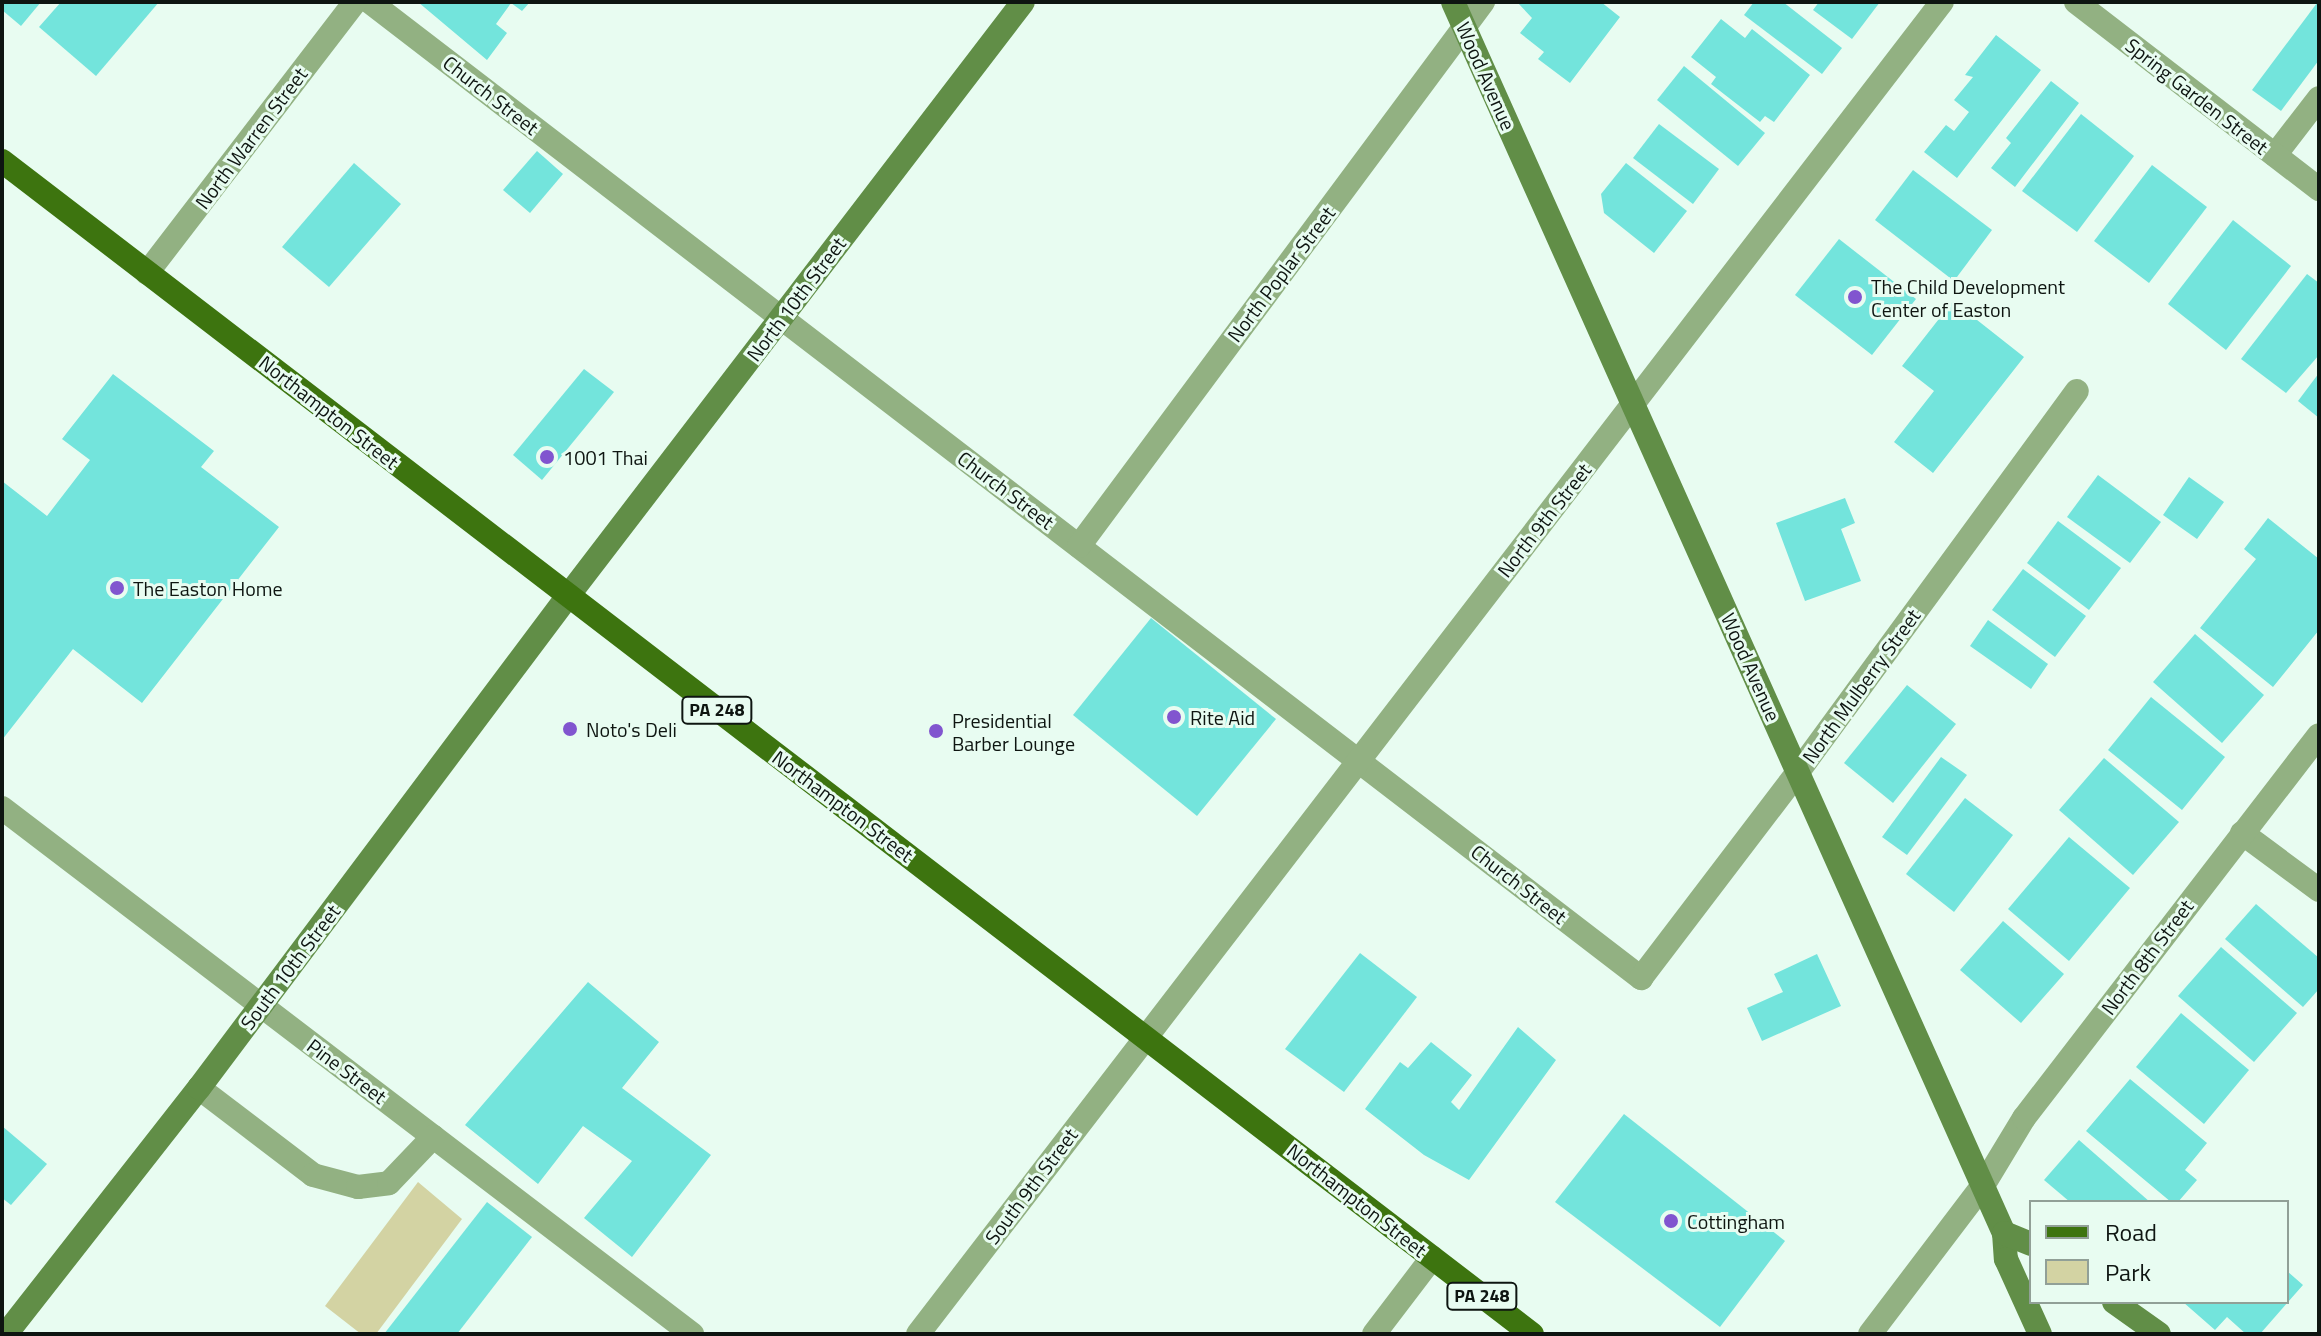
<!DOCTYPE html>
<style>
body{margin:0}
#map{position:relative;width:2321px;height:1336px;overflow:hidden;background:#e8fcf1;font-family:"Titillium Web",sans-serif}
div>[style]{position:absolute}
.green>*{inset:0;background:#d3d3a3}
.building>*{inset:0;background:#73e4dc}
.lane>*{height:24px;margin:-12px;padding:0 12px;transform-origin:12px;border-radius:12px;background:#92b182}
.street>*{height:24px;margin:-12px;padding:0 12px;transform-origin:12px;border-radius:12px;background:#92b182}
.secondary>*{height:24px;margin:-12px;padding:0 12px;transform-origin:12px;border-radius:12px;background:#618e47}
.primary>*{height:24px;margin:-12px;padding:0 12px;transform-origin:12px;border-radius:12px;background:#3d740f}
.dots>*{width:22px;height:22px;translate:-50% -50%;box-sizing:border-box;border:4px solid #e8fcf1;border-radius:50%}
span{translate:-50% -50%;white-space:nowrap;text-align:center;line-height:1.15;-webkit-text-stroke:6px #e8fcf1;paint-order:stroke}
.shield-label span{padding:2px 6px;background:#e8fcf1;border:2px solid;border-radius:6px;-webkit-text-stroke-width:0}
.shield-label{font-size:18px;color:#0e1511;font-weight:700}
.street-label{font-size:20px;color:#0e1511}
.poi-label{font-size:20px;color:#0e1511}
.left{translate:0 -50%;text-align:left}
.frame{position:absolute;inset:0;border:4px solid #0e1511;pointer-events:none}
.legend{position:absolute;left:2029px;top:1200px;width:260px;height:104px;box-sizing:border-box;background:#e8fcf1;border:2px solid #91a097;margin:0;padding:10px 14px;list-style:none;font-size:24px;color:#0e1511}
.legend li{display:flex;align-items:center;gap:16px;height:40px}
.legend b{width:40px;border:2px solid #91a097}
</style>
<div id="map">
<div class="green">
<div style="clip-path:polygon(418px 1182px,462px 1219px,376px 1334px,361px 1334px,325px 1306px)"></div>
</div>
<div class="building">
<div style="clip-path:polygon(2px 2px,41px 2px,21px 26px,2px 10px)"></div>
<div style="clip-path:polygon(61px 2px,159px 2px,96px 76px,39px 27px)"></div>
<div style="clip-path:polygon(418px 2px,530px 2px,522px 11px,511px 3px,496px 24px,507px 33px,487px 60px)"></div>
<div style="clip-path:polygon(1517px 2px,1601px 2px,1620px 17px,1570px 83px,1538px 59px,1544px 52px,1520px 33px,1532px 18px)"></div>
<div style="clip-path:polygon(1754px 2px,1783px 2px,1842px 48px,1822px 74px,1744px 15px)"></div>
<div style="clip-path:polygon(1819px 2px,1880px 2px,1852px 39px,1813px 10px)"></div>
<div style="clip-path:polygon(2317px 3px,2319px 60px,2281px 111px,2252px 90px)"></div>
<div style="clip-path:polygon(1721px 19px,1745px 38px,1752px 29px,1810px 75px,1774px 122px,1765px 116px,1760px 122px,1711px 84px,1716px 77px,1691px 57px)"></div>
<div style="clip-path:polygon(1996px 35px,2041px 70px,1957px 178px,1924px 152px,1946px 125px,1954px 131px,1969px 112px,1954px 100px,1973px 77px,1965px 75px)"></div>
<div style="clip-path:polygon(1684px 66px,1765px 133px,1738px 166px,1657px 100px)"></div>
<div style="clip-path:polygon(2051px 81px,2079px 103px,2015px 187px,1991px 168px,2011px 143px,2006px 138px)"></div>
<div style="clip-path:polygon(2081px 114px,2134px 156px,2077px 232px,2022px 191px)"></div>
<div style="clip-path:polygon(1659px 124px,1719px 169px,1693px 204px,1633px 158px)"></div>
<div style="clip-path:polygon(537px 151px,563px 174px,530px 213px,503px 190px)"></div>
<div style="clip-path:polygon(354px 163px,401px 204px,329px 287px,282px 247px)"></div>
<div style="clip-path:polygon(1626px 163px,1687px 211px,1654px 253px,1604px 213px,1601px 194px)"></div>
<div style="clip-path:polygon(2152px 165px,2207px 207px,2149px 283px,2094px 241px)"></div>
<div style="clip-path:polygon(1913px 170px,1992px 230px,1954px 281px,1875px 220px)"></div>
<div style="clip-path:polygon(2233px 220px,2291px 266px,2226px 350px,2168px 304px)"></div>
<div style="clip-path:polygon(1839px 239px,1916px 299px,1872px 355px,1795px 295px)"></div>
<div style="clip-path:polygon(2307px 274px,2319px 283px,2319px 355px,2286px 393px,2241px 359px)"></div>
<div style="clip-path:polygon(1953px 301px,2024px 357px,1933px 473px,1894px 442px,1934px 391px,1902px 366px)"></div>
<div style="clip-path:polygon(584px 369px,614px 392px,542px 480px,513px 455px)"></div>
<div style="clip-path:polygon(2319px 373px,2319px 418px,2298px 401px)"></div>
<div style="clip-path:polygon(113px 374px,214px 451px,201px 467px,279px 527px,142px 703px,73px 649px,2px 740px,2px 481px,47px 516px,90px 460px,62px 439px)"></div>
<div style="clip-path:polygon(2098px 475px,2161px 522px,2130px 563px,2067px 517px)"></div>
<div style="clip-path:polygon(2189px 477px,2224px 502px,2197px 539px,2163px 515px)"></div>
<div style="clip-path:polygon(1845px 498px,1855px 523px,1841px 529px,1861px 581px,1805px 601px,1776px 523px)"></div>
<div style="clip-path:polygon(2268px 518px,2319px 559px,2319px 630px,2273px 687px,2200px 628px,2256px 559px,2244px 549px)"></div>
<div style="clip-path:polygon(2058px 521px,2121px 568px,2089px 610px,2027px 563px)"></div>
<div style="clip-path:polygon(2023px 569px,2086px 616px,2055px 657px,1992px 610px)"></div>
<div style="clip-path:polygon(1151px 618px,1276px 719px,1197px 816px,1073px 715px)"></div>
<div style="clip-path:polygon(1988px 620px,2048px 664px,2031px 689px,1970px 646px)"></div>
<div style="clip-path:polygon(2195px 634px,2264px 695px,2222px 743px,2153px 682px)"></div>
<div style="clip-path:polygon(1907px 685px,1956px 724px,1893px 803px,1844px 763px)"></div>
<div style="clip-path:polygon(2151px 697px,2225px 757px,2182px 810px,2108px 750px)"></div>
<div style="clip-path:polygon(1941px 757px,1967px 775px,1907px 855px,1882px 837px)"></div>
<div style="clip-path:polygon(2104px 758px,2179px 822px,2133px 875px,2059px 810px)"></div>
<div style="clip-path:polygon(1965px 798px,2013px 835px,1954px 912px,1906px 874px)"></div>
<div style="clip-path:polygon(2069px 837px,2130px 888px,2069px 961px,2008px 909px)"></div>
<div style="clip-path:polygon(2256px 904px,2319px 958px,2319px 989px,2303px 1007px,2225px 939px)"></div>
<div style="clip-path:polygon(2003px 921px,2064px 974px,2021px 1023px,1960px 970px)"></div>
<div style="clip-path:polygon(2221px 947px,2297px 1013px,2254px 1062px,2178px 996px)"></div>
<div style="clip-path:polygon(1360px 953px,1417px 997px,1344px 1092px,1285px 1049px)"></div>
<div style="clip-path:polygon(1817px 954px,1841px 1006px,1762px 1041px,1747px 1008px,1783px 992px,1774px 974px)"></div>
<div style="clip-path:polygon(588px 982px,659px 1042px,622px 1088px,711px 1155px,632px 1257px,584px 1218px,632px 1161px,583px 1126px,538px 1184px,465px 1125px)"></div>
<div style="clip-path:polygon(2181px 1013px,2249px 1070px,2204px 1124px,2136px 1067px)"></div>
<div style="clip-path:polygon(1518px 1027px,1556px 1060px,1469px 1180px,1424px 1155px,1365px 1109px,1400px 1062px,1408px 1068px,1431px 1042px,1472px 1075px,1451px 1102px,1459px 1110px)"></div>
<div style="clip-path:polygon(2130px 1079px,2207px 1143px,2185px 1170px,2197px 1180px,2178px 1202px,2171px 1202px,2086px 1131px)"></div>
<div style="clip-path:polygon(1624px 1114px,1785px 1241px,1720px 1327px,1555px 1202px)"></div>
<div style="clip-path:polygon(2px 1126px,47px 1164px,11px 1205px,2px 1198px)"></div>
<div style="clip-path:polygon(2079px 1140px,2150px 1202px,2070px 1202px,2044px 1180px)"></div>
<div style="clip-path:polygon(487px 1202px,532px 1237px,457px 1334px,384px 1334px)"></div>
<div style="clip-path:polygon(2287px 1271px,2303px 1285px,2260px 1334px,2246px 1334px,2227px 1317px,2215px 1330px,2183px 1302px,2287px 1302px)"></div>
</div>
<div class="lane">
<div style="left:370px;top:2px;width:1603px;rotate:37.52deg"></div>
<div style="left:1641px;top:978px;width:259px;rotate:-52.7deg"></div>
<div style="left:2275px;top:155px;width:72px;rotate:-52.3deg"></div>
<div style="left:1079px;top:546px;width:678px;rotate:-53.4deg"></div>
<div style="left:2px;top:808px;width:868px;rotate:37.32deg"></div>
<div style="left:199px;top:1088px;width:143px;rotate:37.3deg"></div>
<div style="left:313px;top:1175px;width:47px;rotate:14.9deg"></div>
<div style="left:358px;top:1187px;width:31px;rotate:-7deg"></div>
<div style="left:389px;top:1183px;width:64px;rotate:-46.3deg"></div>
<div style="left:1374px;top:1334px;width:96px;rotate:-52.7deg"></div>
</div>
<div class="street">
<div style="left:2076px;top:2px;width:307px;rotate:37.6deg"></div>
<div style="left:147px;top:273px;width:342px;rotate:-52.5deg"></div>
<div style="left:1798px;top:772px;width:472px;rotate:-53.8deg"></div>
<div style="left:2242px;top:833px;width:96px;rotate:36.5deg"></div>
<div style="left:918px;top:1334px;width:1680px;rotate:-52.45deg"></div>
<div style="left:1870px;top:1334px;width:188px;rotate:-52.8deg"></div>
<div style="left:1984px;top:1184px;width:77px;rotate:-58.8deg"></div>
<div style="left:2024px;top:1118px;width:483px;rotate:-52.4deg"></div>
</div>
<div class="secondary">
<div style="left:1453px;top:2px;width:1349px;rotate:65.89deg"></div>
<div style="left:2004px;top:1233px;width:26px;rotate:86deg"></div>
<div style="left:2006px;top:1259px;width:82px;rotate:65.6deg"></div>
<div style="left:2004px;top:1233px;width:29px;rotate:22deg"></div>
<div style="left:2114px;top:1302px;width:55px;rotate:35.4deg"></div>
<div style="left:6px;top:1334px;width:313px;rotate:-51.9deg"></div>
<div style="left:199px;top:1088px;width:615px;rotate:-53.13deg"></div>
<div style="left:568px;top:596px;width:748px;rotate:-52.55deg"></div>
</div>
<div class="primary">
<div style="left:2px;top:161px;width:1928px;rotate:37.48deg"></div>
</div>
<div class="dots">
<div style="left:1855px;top:297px;background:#8155cf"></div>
<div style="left:547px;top:457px;background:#8155cf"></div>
<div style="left:117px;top:588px;background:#8155cf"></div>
<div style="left:1174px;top:717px;background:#8155cf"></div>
<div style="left:570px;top:729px;background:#8155cf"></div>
<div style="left:936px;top:731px;background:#8155cf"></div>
<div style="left:1671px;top:1221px;background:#8155cf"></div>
</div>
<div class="shield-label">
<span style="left:717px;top:710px">PA 248</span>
<span style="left:1482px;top:1296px">PA 248</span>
</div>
<div class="street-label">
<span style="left:1486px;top:76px;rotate:66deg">Wood Avenue</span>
<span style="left:491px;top:95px;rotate:38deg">Church Street</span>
<span style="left:2197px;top:96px;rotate:38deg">Spring Garden Street</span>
<span style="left:251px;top:138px;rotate:-53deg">North Warren Street</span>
<span style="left:1281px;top:274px;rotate:-53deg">North Poplar Street</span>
<span style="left:796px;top:299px;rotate:-53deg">North 10th Street</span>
<span style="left:329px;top:412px;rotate:38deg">Northampton Street</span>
<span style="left:1006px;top:490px;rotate:37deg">Church Street</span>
<span style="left:1544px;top:520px;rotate:-52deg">North 9th Street</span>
<span style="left:1751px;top:667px;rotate:66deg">Wood Avenue</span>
<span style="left:1861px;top:686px;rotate:-54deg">North Mulberry Street</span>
<span style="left:843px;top:806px;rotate:37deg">Northampton Street</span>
<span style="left:1519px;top:884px;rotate:38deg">Church Street</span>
<span style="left:2147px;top:957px;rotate:-53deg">North 8th Street</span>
<span style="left:290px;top:967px;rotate:-53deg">South 10th Street</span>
<span style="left:347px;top:1071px;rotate:37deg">Pine Street</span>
<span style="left:1031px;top:1186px;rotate:-53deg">South 9th Street</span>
<span style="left:1357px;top:1200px;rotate:38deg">Northampton Street</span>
</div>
<div class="poi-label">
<span class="left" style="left:1871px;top:298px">The Child Development<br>Center of Easton</span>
<span class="left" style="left:563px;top:457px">1001 Thai</span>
<span class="left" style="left:133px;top:588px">The Easton Home</span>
<span class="left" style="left:1190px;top:717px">Rite Aid</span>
<span class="left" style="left:952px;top:732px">Presidential<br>Barber Lounge</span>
<span class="left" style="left:586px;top:729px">Noto's Deli</span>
<span class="left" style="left:1687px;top:1221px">Cottingham</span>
</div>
<div class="frame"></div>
<ul class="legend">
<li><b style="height:10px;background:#3d740f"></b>Road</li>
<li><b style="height:22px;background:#d3d3a3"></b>Park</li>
</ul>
</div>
